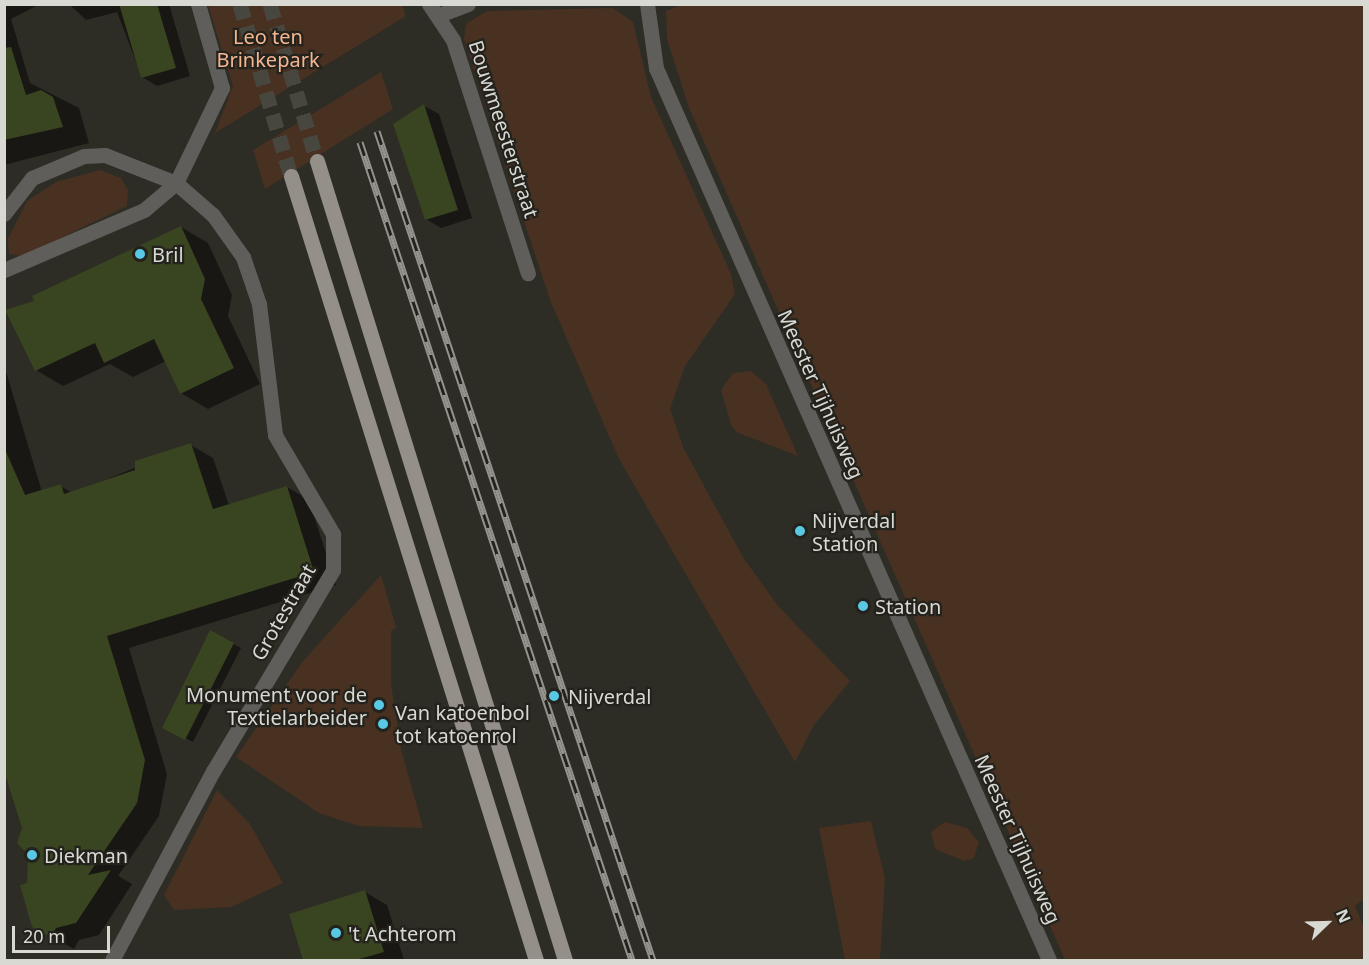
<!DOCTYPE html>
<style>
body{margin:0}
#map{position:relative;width:1369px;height:965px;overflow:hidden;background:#2d2c25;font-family:"Noto Sans",sans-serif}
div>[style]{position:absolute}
.green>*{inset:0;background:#493122}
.shadow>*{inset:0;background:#0007}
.building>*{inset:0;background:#394421}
.primary-tunnel>*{height:15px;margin-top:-7.5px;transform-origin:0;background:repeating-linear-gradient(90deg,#47463f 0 15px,transparent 0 23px)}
.street>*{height:15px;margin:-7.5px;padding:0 7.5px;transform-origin:7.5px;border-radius:7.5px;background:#605e5b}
.primary>*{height:15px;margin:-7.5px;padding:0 7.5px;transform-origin:7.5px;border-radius:7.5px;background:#948f89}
.rail>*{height:7px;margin-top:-3.5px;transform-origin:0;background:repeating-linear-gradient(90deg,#24221c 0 14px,#94938d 0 28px);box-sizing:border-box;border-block:2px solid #94938d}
.dots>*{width:16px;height:16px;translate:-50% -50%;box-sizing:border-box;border:3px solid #24221c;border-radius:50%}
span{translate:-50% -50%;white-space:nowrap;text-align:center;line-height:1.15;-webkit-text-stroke:4.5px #24221c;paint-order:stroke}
.park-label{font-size:20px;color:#f3b690}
.street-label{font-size:20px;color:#d9d9d4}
.poi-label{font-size:20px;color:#d9d9d4}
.left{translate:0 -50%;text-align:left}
.right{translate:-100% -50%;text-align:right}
.frame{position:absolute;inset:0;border:6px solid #d9d9d4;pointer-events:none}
.north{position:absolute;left:1297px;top:893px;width:60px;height:60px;-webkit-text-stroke:4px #24221c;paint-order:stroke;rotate:67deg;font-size:16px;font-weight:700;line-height:24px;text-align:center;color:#d9d9d4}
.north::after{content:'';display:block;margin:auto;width:21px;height:27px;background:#d9d9d4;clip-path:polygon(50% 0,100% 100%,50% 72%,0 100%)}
.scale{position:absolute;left:12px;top:926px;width:98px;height:27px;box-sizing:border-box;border:3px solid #d9d9d4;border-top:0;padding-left:8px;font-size:18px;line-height:21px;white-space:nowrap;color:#d9d9d4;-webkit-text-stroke:4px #24221c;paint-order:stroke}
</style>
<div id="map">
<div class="green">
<div style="clip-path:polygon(208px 5px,402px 5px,406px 16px,215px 133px,233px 86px)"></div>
<div style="clip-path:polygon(680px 5px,1364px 5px,1364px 899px,1355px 906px,1364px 927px,1364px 960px,1065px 960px,689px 108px,667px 39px,666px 11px)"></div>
<div style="clip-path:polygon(613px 8px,633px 22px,651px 97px,731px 274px,735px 294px,685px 366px,670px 409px,684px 449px,744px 559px,779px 607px,850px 681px,814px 725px,795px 762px,619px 459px,550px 300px,464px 39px,466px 24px,487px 11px)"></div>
<div style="clip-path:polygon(381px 72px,393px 109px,265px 189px,253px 150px)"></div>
<div style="clip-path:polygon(100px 170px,121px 178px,128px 190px,127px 206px,23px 256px,9px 254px,8px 239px,27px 201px,56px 182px)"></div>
<div style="clip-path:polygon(751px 371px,766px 384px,798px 456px,736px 432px,731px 425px,721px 390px,733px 373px)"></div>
<div style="clip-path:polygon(381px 575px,396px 627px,391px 631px,391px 684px,401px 749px,423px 828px,359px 826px,319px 813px,236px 757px,303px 661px)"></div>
<div style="clip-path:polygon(217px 790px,250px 824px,283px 883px,231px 907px,174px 910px,164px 895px)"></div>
<div style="clip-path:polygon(871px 821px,885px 878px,880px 960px,845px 960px,819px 828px)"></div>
<div style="clip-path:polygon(945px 822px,967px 828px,979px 842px,974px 858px,964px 861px,935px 849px,931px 832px)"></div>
</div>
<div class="shadow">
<div style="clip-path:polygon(4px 4px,40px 4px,11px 19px,30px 83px,79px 108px,89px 143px,4px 165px)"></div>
<div style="clip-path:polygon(69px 4px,169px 4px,190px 76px,157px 86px,142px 77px,117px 12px,86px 20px)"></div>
<div style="clip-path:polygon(424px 106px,439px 114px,472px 218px,441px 228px,426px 219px)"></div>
<div style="clip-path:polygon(181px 227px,208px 243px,232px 295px,228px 316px,260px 384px,208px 409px,181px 393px,166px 361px,133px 377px,110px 364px,63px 386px,36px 370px,36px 302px)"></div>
<div style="clip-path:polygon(4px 365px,42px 492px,60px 486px,73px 493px,191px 445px,213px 458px,229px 505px,287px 487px,309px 500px,336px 585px,129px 648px,167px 774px,159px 816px,118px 876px,132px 884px,99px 935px,79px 940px,74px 949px,34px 926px,29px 854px,4px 732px)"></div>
<div style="clip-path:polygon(211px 632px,241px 648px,193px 742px,171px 731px)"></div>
<div style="clip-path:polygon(365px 892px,387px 905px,404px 960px,305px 960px,291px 915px)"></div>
</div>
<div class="building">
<div style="clip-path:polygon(119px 4px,157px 4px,176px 68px,141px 78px)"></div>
<div style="clip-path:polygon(11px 47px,26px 95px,41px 90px,53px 97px,63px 127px,4px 140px,4px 48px)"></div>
<div style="clip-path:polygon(424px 104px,458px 210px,425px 220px,393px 124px)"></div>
<div style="clip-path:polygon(181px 226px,205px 279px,201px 299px,234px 368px,180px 394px,154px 339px,104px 363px,95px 343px,35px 371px,5px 310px,34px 301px,32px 296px)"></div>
<div style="clip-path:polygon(191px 443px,213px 509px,287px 486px,314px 572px,107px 636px,145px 760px,137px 803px,88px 875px,111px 870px,76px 923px,56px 928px,51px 937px,32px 927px,20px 885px,27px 883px,28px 855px,17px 843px,22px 828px,4px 771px,4px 447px,25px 495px,61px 484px,64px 494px,135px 470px,135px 461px)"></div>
<div style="clip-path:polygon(210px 630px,234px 643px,185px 740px,162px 728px)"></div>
<div style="clip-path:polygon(365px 890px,384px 952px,356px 960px,303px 960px,289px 914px)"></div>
</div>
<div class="primary-tunnel">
<div style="left:240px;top:4px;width:179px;rotate:73.5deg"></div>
<div style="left:270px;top:4px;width:164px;rotate:73.3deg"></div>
</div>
<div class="street">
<div style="left:429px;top:4px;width:43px;rotate:56.3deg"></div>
<div style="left:453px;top:40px;width:245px;rotate:72.2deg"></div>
<div style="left:647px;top:4px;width:65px;rotate:82deg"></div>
<div style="left:656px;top:68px;width:975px;rotate:66.22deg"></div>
<div style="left:439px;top:15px;width:31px;rotate:-21deg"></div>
<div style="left:4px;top:214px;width:46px;rotate:-52.1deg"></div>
<div style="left:32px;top:178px;width:56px;rotate:-22.9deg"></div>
<div style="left:84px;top:156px;width:21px;rotate:-3deg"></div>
<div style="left:105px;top:155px;width:76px;rotate:21.5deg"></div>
<div style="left:176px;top:183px;width:49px;rotate:40.9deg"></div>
<div style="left:213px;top:215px;width:52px;rotate:54.5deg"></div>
<div style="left:243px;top:257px;width:50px;rotate:71.2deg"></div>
<div style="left:259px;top:304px;width:132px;rotate:83deg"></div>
<div style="left:275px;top:435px;width:115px;rotate:59.6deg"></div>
<div style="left:333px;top:534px;width:36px;rotate:90deg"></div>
<div style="left:333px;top:570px;width:234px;rotate:120.8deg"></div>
<div style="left:213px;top:771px;width:214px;rotate:118.1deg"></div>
<div style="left:4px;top:270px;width:152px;rotate:-23.2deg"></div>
<div style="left:144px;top:210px;width:42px;rotate:-40.2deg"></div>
<div style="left:176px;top:183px;width:106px;rotate:-64.2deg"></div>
<div style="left:222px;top:88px;width:87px;rotate:-105.9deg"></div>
</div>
<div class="primary">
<div style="left:317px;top:161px;width:837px;rotate:72.76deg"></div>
<div style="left:291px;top:176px;width:821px;rotate:72.65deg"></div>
</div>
<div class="rail">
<div style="left:377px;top:131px;width:874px;rotate:71.59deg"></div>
<div style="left:360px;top:142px;width:862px;rotate:71.61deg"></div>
</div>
<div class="dots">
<div style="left:140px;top:254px;background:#59c8e5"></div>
<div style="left:800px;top:531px;background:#59c8e5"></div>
<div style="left:863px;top:606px;background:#59c8e5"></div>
<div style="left:554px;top:696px;background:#59c8e5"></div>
<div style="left:379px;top:705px;background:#59c8e5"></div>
<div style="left:383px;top:724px;background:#59c8e5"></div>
<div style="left:32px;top:855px;background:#59c8e5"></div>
<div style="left:336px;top:933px;background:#59c8e5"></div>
</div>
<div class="park-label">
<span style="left:268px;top:48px">Leo ten<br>Brinkepark</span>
</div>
<div class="street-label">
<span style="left:504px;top:129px;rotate:72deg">Bouwmeesterstraat</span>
<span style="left:821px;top:394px;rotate:66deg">Meester Tijhuisweg</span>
<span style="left:283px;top:612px;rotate:-60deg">Grotestraat</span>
<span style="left:1018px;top:839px;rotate:66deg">Meester Tijhuisweg</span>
</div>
<div class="poi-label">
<span class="left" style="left:152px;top:254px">Bril</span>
<span class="left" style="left:812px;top:532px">Nijverdal<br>Station</span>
<span class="left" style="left:875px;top:606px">Station</span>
<span class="right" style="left:367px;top:706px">Monument voor de<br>Textielarbeider</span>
<span class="left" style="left:568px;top:696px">Nijverdal</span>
<span class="left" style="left:395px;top:724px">Van katoenbol<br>tot katoenrol</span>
<span class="left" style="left:44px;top:855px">Diekman</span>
<span class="left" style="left:348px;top:933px">'t Achterom</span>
</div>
<div class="frame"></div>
<div class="north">N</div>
<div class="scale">20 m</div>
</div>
